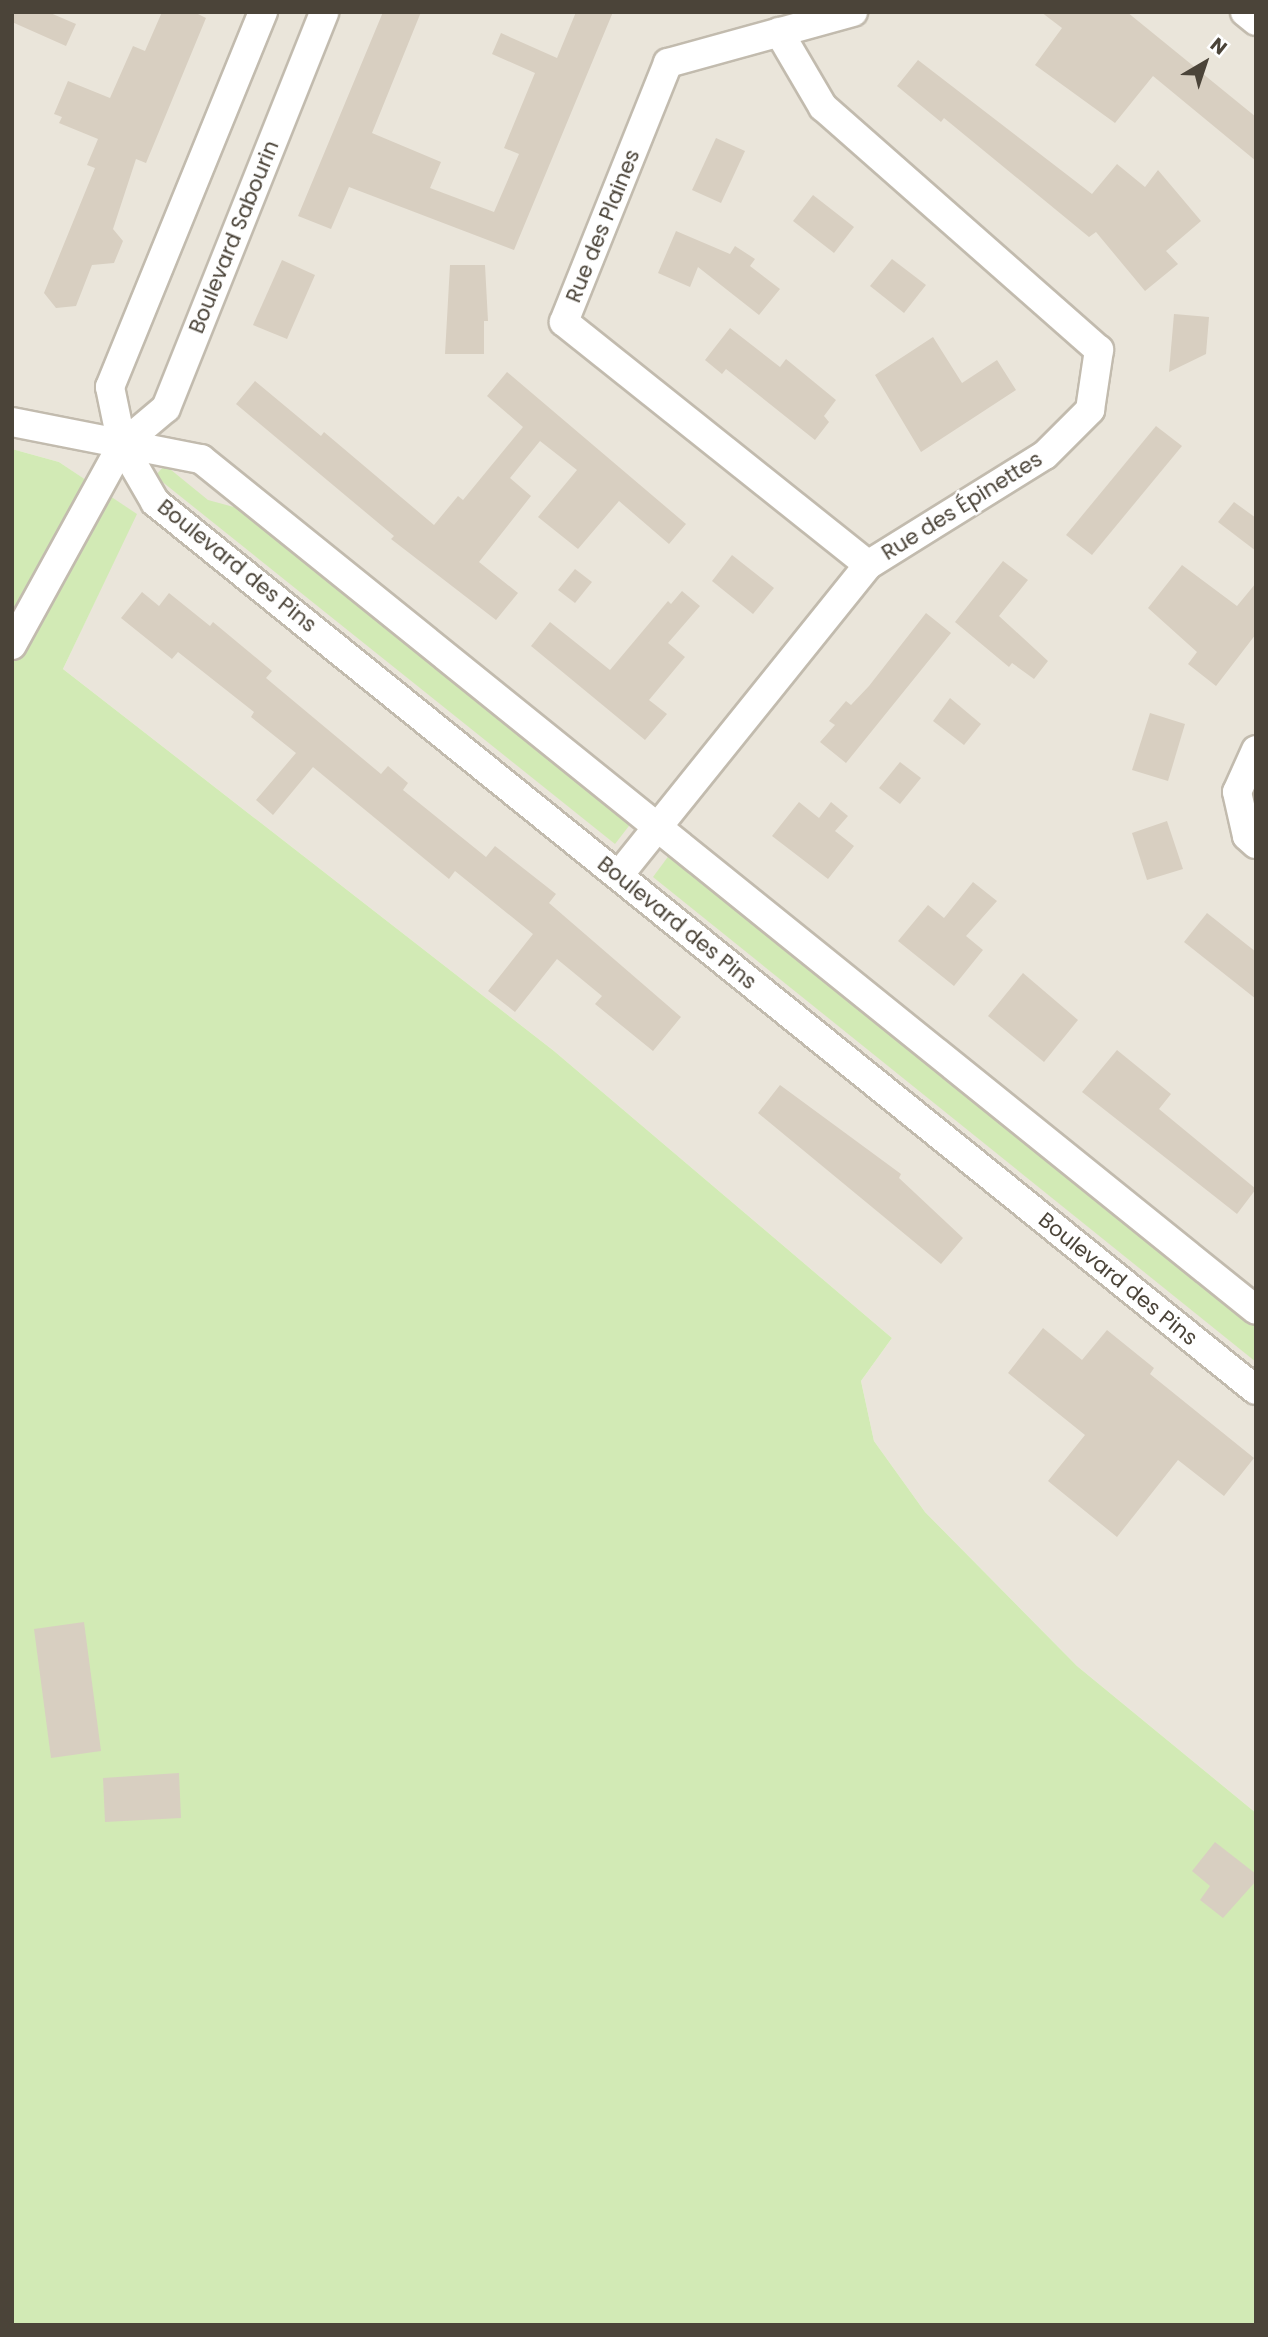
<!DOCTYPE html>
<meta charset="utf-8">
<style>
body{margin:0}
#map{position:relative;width:1268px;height:2337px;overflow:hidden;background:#f6f3ec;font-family:Poppins,sans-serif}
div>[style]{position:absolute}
.residential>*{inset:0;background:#eae5da}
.green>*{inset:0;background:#d2eab5}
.building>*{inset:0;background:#d8cfc1}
.roads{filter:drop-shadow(2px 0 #c2bbae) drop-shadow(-2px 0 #c2bbae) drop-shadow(0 2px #c2bbae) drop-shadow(0 -2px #c2bbae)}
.minor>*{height:28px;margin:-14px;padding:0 14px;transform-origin:14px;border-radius:14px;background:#fff}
span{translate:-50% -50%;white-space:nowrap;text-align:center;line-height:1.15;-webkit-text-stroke:5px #fff;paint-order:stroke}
.street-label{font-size:21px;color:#4b4439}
.frame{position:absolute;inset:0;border:14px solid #4b4439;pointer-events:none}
.north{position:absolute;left:1170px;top:28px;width:70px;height:70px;-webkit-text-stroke:5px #fff;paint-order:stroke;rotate:39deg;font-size:19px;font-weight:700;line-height:28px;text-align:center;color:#4b4439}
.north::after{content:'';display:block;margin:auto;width:24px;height:32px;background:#4b4439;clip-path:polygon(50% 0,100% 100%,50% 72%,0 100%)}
</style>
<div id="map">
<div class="residential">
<div style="clip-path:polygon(12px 12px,1256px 12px,1256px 1813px,1077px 1666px,925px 1512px,874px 1441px,861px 1381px,892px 1338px,554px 1051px,63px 669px,136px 514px,59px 462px,12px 449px)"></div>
</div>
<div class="green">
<div style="clip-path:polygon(12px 449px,59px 462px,137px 514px,63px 669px,554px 1051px,892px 1338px,861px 1381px,874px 1441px,925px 1512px,1077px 1666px,1256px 1813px,1256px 2325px,12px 2325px)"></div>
<div style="clip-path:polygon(165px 465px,208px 500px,241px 509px,632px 822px,615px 844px,155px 476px)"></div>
<div style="clip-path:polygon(670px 854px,1256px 1327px,1256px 1362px,653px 877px)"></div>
</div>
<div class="building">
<div style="clip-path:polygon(12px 12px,48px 12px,76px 24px,66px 46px,12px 22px)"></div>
<div style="clip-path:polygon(162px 12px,194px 12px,206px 18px,146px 163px,136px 159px,113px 229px,123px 241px,114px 263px,92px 265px,76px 306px,56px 308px,44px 293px,95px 168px,87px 165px,98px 139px,59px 123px,62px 117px,54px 114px,68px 81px,110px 98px,133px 46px,145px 51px)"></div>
<div style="clip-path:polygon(383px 12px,421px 12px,372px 133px,441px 162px,430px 188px,494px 212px,519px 154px,504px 148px,535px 73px,492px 54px,501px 33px,557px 58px,576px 12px,613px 12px,514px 250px,349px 187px,331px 229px,298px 216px)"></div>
<div style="clip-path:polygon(1041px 12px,1127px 12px,1256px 117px,1256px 161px,1153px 76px,1115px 123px,1035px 65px,1062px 28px)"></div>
<div style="clip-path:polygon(918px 60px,1092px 194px,1117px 164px,1145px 187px,1158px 170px,1201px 221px,1166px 251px,1178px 264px,1145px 291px,1096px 232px,1089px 237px,944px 118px,941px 122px,897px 86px)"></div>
<div style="clip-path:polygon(716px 138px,745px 151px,721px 203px,692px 190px)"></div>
<div style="clip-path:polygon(813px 195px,854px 227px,834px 253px,793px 221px)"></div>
<div style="clip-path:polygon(676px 231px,730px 254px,735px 246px,755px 259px,750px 266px,780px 289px,759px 315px,698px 267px,690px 287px,658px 273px)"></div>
<div style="clip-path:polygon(892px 259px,926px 285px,904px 313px,870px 286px)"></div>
<div style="clip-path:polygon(282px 260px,315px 275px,287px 339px,253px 325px)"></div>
<div style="clip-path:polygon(450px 265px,485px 265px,488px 321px,484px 321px,484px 354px,445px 354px)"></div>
<div style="clip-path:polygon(1174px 314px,1209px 317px,1206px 354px,1169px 372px)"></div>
<div style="clip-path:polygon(730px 328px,780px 367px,786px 359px,836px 400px,824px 416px,829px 422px,815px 440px,726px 369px,722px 374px,705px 360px)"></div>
<div style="clip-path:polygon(933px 337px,962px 383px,997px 360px,1016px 390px,921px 452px,875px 375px)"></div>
<div style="clip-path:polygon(507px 372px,686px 524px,669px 544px,619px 501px,578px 549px,538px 517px,577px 470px,540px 441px,510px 478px,531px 496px,479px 562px,518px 593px,496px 620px,391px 539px,394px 536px,236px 404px,255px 381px,321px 436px,324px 432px,434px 525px,458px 496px,463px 500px,523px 427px,487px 396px)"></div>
<div style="clip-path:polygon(1156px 426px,1182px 446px,1092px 555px,1066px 535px)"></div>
<div style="clip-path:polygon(1234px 502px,1256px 518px,1256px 551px,1218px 522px)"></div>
<div style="clip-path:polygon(732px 555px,774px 588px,753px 614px,712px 581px)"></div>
<div style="clip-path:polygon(1003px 561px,1028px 580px,999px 616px,1048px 661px,1034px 679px,1012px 663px,1009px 667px,955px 622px)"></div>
<div style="clip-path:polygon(1182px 565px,1237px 606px,1256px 583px,1256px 634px,1216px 686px,1188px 664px,1197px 652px,1148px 608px)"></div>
<div style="clip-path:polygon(575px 569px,592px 582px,575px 603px,558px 590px)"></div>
<div style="clip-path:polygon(682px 591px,700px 606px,668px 643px,685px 657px,649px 700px,667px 714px,645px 740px,531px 646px,550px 622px,610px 670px,668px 601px,671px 604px)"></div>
<div style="clip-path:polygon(142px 592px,159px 606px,169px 593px,210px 626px,213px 622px,272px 671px,266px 678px,381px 774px,388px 766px,408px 783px,403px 790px,486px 857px,495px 846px,556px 894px,549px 903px,681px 1017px,653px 1051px,595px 1004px,602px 996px,557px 959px,515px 1012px,488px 991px,533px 934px,455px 871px,449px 879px,313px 767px,273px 815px,256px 800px,296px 753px,251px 717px,254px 712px,178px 652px,172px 659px,121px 618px)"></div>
<div style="clip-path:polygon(926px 613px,951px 633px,846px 763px,820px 742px,835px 725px,829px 721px,846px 701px,851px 705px,869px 686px)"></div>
<div style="clip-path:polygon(950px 698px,981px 724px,964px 745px,933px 721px)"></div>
<div style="clip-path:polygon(1150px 713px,1185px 724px,1168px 781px,1132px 770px)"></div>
<div style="clip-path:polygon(900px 762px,921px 778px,900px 804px,879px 788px)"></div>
<div style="clip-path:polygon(799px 802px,819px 818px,831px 802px,848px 816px,835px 831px,854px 846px,828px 879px,772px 836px)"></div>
<div style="clip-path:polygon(1167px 821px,1183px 869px,1147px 880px,1132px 833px)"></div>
<div style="clip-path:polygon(973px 882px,997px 901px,966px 936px,983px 950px,954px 986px,898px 941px,928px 905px,944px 918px)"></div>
<div style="clip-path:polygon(1207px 913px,1256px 952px,1256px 999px,1184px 942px)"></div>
<div style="clip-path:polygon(1023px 973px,1078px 1020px,1044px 1062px,988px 1016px)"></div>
<div style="clip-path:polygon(1117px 1050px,1171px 1094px,1159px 1109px,1256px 1189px,1237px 1214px,1082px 1092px)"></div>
<div style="clip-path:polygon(780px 1085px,901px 1174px,899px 1178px,963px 1238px,941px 1264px,758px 1113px)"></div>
<div style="clip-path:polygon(1043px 1328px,1082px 1360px,1107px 1330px,1154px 1368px,1150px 1374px,1254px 1458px,1224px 1496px,1178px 1460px,1117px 1537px,1048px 1481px,1085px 1435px,1008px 1373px)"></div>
<div style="clip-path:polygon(84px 1622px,101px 1751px,51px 1758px,34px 1629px)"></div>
<div style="clip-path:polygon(179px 1773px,181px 1818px,105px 1822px,103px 1778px)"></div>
<div style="clip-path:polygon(1215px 1842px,1256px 1874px,1256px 1881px,1223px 1918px,1200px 1900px,1210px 1886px,1192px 1871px)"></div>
</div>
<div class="roads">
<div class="minor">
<div style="left:263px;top:12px;width:405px;rotate:112.2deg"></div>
<div style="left:110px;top:387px;width:59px;rotate:78.3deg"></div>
<div style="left:122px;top:445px;width:66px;rotate:59.9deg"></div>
<div style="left:155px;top:502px;width:1414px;rotate:38.89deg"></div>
<div style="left:853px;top:12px;width:192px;rotate:164.6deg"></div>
<div style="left:668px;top:63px;width:279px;rotate:111.9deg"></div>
<div style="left:564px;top:322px;width:389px;rotate:38.6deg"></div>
<div style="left:1245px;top:12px;width:14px;rotate:39deg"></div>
<div style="left:12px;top:422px;width:193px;rotate:11.1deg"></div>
<div style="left:201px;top:459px;width:1355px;rotate:38.89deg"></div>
<div style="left:12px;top:645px;width:228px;rotate:-61.2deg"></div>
<div style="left:122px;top:445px;width:57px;rotate:-40.1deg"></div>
<div style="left:166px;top:408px;width:426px;rotate:-68.2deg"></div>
<div style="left:1256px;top:750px;width:46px;rotate:114.3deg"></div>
<div style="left:1237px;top:792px;width:45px;rotate:77.2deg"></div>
<div style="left:1247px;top:836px;width:12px;rotate:42deg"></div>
<div style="left:619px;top:875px;width:398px;rotate:-51.2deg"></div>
<div style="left:868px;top:565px;width:208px;rotate:-31.9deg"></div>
<div style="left:1045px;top:455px;width:64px;rotate:-45deg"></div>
<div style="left:1090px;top:410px;width:61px;rotate:-81.5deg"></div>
<div style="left:1099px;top:350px;width:368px;rotate:-138.6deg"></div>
<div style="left:823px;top:107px;width:87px;rotate:-120.4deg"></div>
</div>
</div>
<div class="street-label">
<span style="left:603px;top:226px;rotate:-68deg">Rue des Plaines</span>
<span style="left:234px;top:237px;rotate:-68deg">Boulevard Sabourin</span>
<span style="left:962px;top:506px;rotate:-32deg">Rue des Épinettes</span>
<span style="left:237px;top:566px;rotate:39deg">Boulevard des Pins</span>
<span style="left:677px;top:923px;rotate:39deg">Boulevard des Pins</span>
<span style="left:1118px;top:1279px;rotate:39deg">Boulevard des Pins</span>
</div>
<div class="frame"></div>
<div class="north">N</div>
</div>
